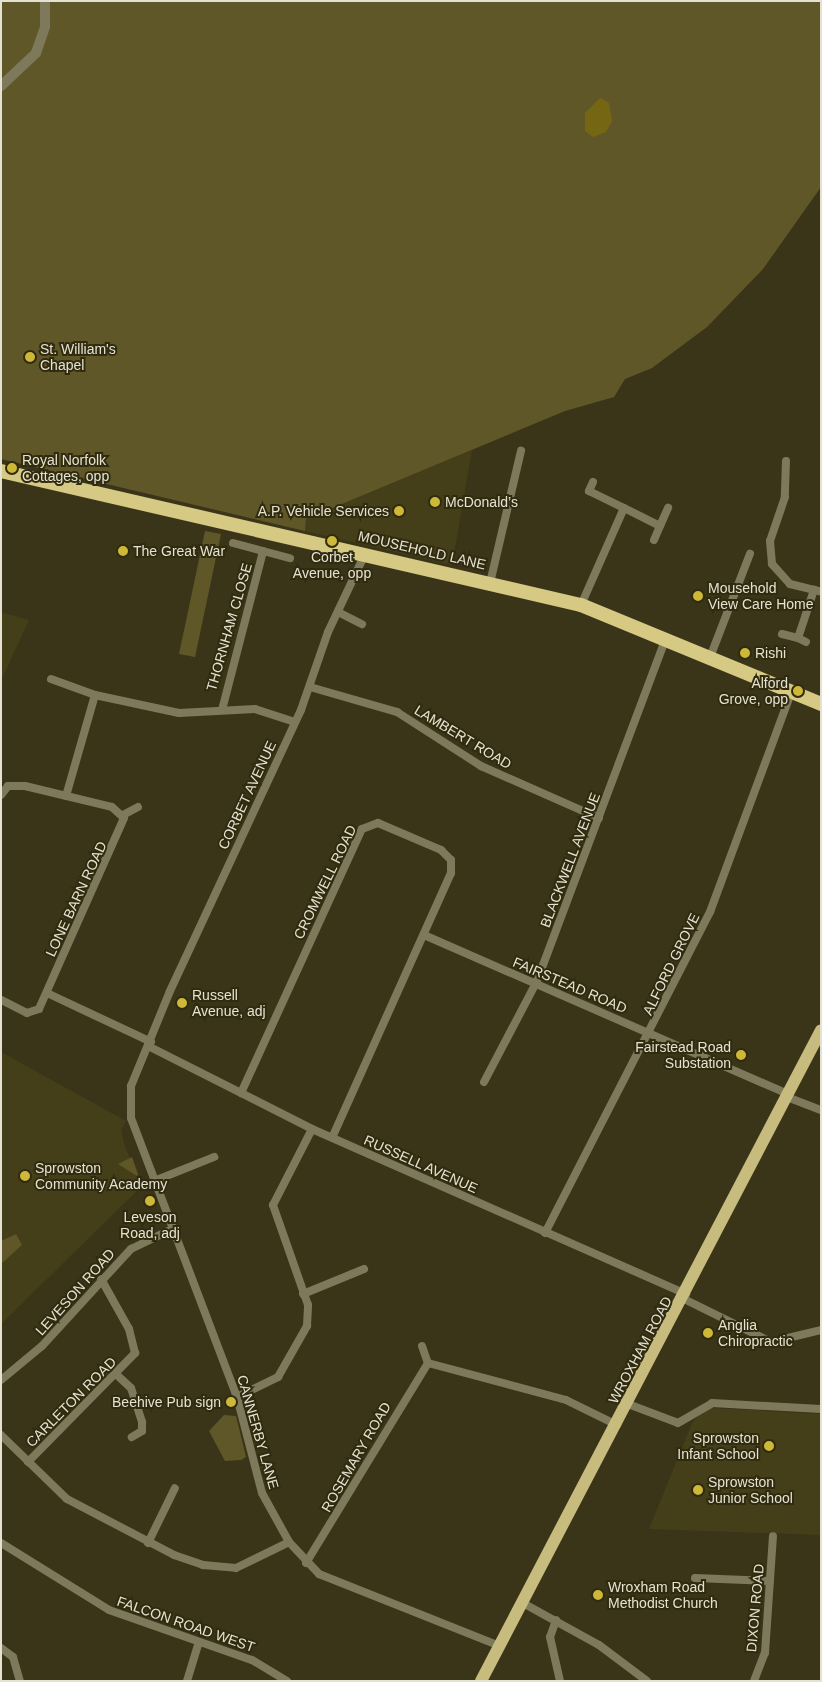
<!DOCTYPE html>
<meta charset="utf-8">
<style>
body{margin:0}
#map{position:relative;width:822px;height:1682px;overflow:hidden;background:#3a3519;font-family:Helvetica,sans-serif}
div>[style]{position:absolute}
.built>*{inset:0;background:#443e19}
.green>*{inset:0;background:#605729}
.water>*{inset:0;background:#746613}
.minor>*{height:8px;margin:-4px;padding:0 4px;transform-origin:4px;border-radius:4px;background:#7e795b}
.tertiary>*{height:10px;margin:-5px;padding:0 5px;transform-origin:5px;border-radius:5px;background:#7e795b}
.primary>*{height:12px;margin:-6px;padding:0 6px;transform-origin:6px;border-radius:6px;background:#c7bc7d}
.trunk>*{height:14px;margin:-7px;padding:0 7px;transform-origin:7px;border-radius:7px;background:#d6c983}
.dots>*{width:14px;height:14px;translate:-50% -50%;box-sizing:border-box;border:2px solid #302b0f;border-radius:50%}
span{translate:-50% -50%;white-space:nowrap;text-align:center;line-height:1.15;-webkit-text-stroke:4px #302b0f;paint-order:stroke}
.poi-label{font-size:14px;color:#e5e2d2}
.left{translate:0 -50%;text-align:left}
.right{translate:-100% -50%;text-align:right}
.street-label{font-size:14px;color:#e5e2d2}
.frame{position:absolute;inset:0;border:2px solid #e5e2d2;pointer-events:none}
</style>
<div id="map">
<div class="built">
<div style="clip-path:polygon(472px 450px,452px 565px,305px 531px,306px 519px)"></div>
<div style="clip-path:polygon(1px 612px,29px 620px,1px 681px)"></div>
<div style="clip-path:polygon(1px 1052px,126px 1121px,121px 1130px,124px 1144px,142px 1186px,1px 1324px)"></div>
<div style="clip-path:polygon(712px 1408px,821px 1414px,821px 1535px,649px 1529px,692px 1423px,703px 1409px)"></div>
</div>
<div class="green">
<div style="clip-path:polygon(1px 1px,821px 1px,821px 187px,763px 269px,707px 327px,652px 368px,625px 379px,614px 397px,565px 411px,306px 519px,305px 531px,1px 459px)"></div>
<div style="clip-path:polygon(205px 531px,221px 534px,195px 657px,179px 654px)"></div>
<div style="clip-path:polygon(132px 1157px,138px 1174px,137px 1176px,118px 1164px)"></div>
<div style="clip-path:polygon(16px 1234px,22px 1245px,1px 1264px,1px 1241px)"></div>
<div style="clip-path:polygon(224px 1415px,236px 1416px,246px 1457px,241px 1460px,225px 1461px,209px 1431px)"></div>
</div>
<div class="water">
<div style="clip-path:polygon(600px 98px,609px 103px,612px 121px,606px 132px,593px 137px,585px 131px,585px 113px)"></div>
</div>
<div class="minor">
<div style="left:786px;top:461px;width:36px;rotate:92deg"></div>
<div style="left:785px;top:497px;width:46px;rotate:108.8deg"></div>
<div style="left:770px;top:541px;width:23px;rotate:85deg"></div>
<div style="left:772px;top:564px;width:27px;rotate:48deg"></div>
<div style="left:790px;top:584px;width:32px;rotate:14deg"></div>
<div style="left:593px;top:482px;width:10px;rotate:114deg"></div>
<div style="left:589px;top:491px;width:39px;rotate:26deg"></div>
<div style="left:654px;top:540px;width:15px;rotate:-67deg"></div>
<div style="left:233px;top:543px;width:31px;rotate:15deg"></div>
<div style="left:365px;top:554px;width:86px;rotate:115.4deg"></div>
<div style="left:328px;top:632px;width:83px;rotate:109.1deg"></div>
<div style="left:301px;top:710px;width:310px;rotate:115deg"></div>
<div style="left:170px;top:991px;width:103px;rotate:112.3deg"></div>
<div style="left:131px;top:1086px;width:32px;rotate:90deg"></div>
<div style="left:131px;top:1118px;width:298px;rotate:69.2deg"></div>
<div style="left:237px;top:1397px;width:99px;rotate:75.4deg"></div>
<div style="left:262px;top:1493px;width:56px;rotate:61.1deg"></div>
<div style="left:289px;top:1542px;width:44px;rotate:46.8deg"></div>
<div style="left:319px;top:1574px;width:195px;rotate:21.7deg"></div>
<div style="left:490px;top:583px;width:136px;rotate:-76.8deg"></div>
<div style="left:581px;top:605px;width:106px;rotate:-66.1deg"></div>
<div style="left:624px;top:508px;width:40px;rotate:26.6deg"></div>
<div style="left:660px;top:526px;width:20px;rotate:-66deg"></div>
<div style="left:338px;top:612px;width:27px;rotate:27deg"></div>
<div style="left:782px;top:634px;width:16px;rotate:14deg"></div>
<div style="left:806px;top:642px;width:9px;rotate:-153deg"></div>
<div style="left:798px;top:638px;width:51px;rotate:-71.6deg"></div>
<div style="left:709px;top:660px;width:114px;rotate:-68.9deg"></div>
<div style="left:51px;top:679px;width:47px;rotate:20deg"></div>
<div style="left:95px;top:695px;width:86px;rotate:12.1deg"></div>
<div style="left:179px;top:713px;width:76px;rotate:-3deg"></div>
<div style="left:255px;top:709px;width:42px;rotate:18deg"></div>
<div style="left:310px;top:687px;width:91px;rotate:16deg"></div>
<div style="left:397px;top:712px;width:100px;rotate:32.7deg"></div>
<div style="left:481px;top:766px;width:129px;rotate:23.8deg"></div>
<div style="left:222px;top:710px;width:164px;rotate:-75.5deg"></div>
<div style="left:263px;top:551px;width:28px;rotate:15deg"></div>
<div style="left:1px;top:795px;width:11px;rotate:-52deg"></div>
<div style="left:8px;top:786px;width:17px"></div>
<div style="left:25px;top:786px;width:89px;rotate:13.6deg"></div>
<div style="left:112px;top:807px;width:16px;rotate:43deg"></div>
<div style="left:124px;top:818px;width:209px;rotate:114deg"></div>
<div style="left:39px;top:1009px;width:13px;rotate:162deg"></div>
<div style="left:27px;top:1013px;width:29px;rotate:-153deg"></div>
<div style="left:66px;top:796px;width:105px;rotate:-74deg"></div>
<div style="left:123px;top:815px;width:17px;rotate:-28deg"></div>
<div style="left:424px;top:935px;width:397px;rotate:23.6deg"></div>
<div style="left:47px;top:993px;width:115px;rotate:25.2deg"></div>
<div style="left:150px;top:1047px;width:182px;rotate:26.8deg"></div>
<div style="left:312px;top:1129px;width:409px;rotate:23.8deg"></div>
<div style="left:484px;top:1082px;width:114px;rotate:-62.3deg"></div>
<div style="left:537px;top:981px;width:364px;rotate:-69.4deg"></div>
<div style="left:241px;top:1093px;width:290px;rotate:-65.4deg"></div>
<div style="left:362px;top:829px;width:17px;rotate:-21deg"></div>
<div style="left:378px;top:823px;width:69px;rotate:23.2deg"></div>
<div style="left:441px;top:850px;width:14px;rotate:45deg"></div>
<div style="left:451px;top:860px;width:13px;rotate:90deg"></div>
<div style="left:451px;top:873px;width:290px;rotate:114.2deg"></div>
<div style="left:787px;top:1097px;width:36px;rotate:21deg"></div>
<div style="left:154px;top:1181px;width:65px;rotate:-21.8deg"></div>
<div style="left:545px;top:1233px;width:361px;rotate:-62.8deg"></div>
<div style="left:710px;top:912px;width:233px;rotate:-69.7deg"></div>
<div style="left:303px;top:1294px;width:66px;rotate:-22.3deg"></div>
<div style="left:684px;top:1299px;width:97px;rotate:26.3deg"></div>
<div style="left:771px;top:1342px;width:51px;rotate:-13.5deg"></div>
<div style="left:422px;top:1346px;width:18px;rotate:71deg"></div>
<div style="left:117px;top:1375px;width:19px;rotate:43deg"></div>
<div style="left:131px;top:1388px;width:36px;rotate:72deg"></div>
<div style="left:142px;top:1422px;width:9px;rotate:90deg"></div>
<div style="left:142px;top:1431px;width:12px;rotate:149deg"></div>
<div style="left:1px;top:1380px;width:53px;rotate:-39.7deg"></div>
<div style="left:42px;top:1346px;width:132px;rotate:-47.5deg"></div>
<div style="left:131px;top:1249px;width:46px;rotate:-26deg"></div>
<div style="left:237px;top:1397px;width:46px;rotate:-26deg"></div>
<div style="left:278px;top:1377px;width:59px;rotate:-60.4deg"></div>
<div style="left:307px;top:1326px;width:21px;rotate:-87deg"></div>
<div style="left:308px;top:1305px;width:106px;rotate:-109.3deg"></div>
<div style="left:273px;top:1205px;width:85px;rotate:-62.8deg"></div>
<div style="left:628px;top:1404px;width:53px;rotate:20.8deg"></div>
<div style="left:678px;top:1423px;width:39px;rotate:-30deg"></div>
<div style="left:712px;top:1403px;width:109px;rotate:3.2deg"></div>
<div style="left:1px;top:1435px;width:92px;rotate:44.1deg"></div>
<div style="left:67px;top:1499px;width:121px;rotate:27.6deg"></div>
<div style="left:174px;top:1555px;width:31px;rotate:19deg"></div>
<div style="left:203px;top:1565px;width:33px;rotate:5deg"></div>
<div style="left:236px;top:1568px;width:59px;rotate:-26.1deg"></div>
<div style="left:28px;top:1462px;width:153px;rotate:-45.5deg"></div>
<div style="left:135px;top:1353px;width:25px;rotate:-104deg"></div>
<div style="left:129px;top:1329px;width:57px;rotate:-119.2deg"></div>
<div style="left:1px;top:1543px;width:127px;rotate:31.8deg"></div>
<div style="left:109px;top:1610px;width:151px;rotate:19.3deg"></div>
<div style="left:252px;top:1660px;width:41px;rotate:31deg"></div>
<div style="left:148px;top:1543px;width:61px;rotate:-63.9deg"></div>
<div style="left:306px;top:1563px;width:234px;rotate:-58.6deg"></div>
<div style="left:428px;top:1363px;width:143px;rotate:15deg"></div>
<div style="left:566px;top:1400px;width:57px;rotate:26.1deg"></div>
<div style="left:695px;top:1578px;width:75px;rotate:2.3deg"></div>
<div style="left:521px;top:1602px;width:89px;rotate:28.9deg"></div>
<div style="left:599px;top:1645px;width:60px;rotate:36.9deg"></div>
<div style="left:556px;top:1620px;width:18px;rotate:109deg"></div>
<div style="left:550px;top:1637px;width:45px;rotate:77.2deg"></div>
<div style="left:1px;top:1648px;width:15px;rotate:37deg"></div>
<div style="left:13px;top:1657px;width:25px;rotate:74deg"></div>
<div style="left:187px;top:1681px;width:39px;rotate:-73deg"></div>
<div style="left:754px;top:1681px;width:30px;rotate:-69deg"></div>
<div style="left:765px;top:1653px;width:117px;rotate:-86.1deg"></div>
</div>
<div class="tertiary">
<div style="left:1px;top:86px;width:48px;rotate:-43.3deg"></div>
<div style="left:36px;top:53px;width:28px;rotate:-71deg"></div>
<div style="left:45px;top:27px;width:26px;rotate:-90deg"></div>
</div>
<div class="primary">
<div style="left:481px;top:1681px;width:734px;rotate:-62.42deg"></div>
</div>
<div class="trunk">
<div style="left:1px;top:471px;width:595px;rotate:13.01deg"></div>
<div style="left:581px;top:605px;width:260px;rotate:22.4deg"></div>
</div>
<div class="dots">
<div style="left:30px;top:357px;background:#ceb837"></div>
<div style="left:12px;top:468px;background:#ceb837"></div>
<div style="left:435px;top:502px;background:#ceb837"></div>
<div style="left:399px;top:511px;background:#ceb837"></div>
<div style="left:332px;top:541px;background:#ceb837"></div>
<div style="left:123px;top:551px;background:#ceb837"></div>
<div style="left:698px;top:596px;background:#ceb837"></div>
<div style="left:745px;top:653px;background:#ceb837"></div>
<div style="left:798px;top:691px;background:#ceb837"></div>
<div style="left:182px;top:1003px;background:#ceb837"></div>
<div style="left:741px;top:1055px;background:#ceb837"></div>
<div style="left:25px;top:1176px;background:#ceb837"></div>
<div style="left:150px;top:1201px;background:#ceb837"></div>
<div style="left:708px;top:1333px;background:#ceb837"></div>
<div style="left:231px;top:1402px;background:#ceb837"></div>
<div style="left:769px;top:1446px;background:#ceb837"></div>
<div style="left:698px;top:1490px;background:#ceb837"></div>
<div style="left:598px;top:1595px;background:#ceb837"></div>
</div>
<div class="poi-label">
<span class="left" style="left:40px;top:357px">St. William's<br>Chapel</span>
<span class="left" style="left:22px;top:468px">Royal Norfolk<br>Cottages, opp</span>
<span class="left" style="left:445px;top:502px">McDonald’s</span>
<span class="right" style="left:389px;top:511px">A.P. Vehicle Services</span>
<span class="left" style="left:133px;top:551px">The Great War</span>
<span style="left:332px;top:565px">Corbet<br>Avenue, opp</span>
<span class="left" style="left:708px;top:596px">Mousehold<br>View Care Home</span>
<span class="left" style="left:755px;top:653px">Rishi</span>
<span class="right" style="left:788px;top:691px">Alford<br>Grove, opp</span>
<span class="left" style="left:192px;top:1003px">Russell<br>Avenue, adj</span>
<span class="right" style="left:731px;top:1055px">Fairstead Road<br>Substation</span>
<span class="left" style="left:35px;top:1176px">Sprowston<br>Community Academy</span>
<span style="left:150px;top:1225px">Leveson<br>Road, adj</span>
<span class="left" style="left:718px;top:1333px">Anglia<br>Chiropractic</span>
<span class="right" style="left:221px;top:1402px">Beehive Pub sign</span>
<span class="right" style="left:759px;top:1446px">Sprowston<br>Infant School</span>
<span class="left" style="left:708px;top:1490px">Sprowston<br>Junior School</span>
<span class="left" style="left:608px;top:1595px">Wroxham Road<br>Methodist Church</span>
</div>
<div class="street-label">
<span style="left:422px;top:550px;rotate:13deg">MOUSEHOLD LANE</span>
<span style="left:229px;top:627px;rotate:-74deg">THORNHAM CLOSE</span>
<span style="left:463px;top:737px;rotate:31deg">LAMBERT ROAD</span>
<span style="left:247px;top:795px;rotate:-65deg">CORBET AVENUE</span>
<span style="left:570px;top:860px;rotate:-69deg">BLACKWELL AVENUE</span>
<span style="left:325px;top:882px;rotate:-64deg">CROMWELL ROAD</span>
<span style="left:76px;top:899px;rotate:-65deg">LONE BARN ROAD</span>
<span style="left:671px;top:964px;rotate:-64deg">ALFORD GROVE</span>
<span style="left:570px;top:985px;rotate:23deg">FAIRSTEAD ROAD</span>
<span style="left:421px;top:1164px;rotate:24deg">RUSSELL AVENUE</span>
<span style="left:75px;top:1292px;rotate:-48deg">LEVESON ROAD</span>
<span style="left:640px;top:1350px;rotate:-62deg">WROXHAM ROAD</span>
<span style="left:71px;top:1402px;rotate:-45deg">CARLETON ROAD</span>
<span style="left:258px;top:1432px;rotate:74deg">CANNERBY LANE</span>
<span style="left:356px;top:1457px;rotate:-60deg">ROSEMARY ROAD</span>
<span style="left:755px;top:1608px;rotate:-85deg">DIXON ROAD</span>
<span style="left:186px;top:1624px;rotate:19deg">FALCON ROAD WEST</span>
</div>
<div class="frame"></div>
</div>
